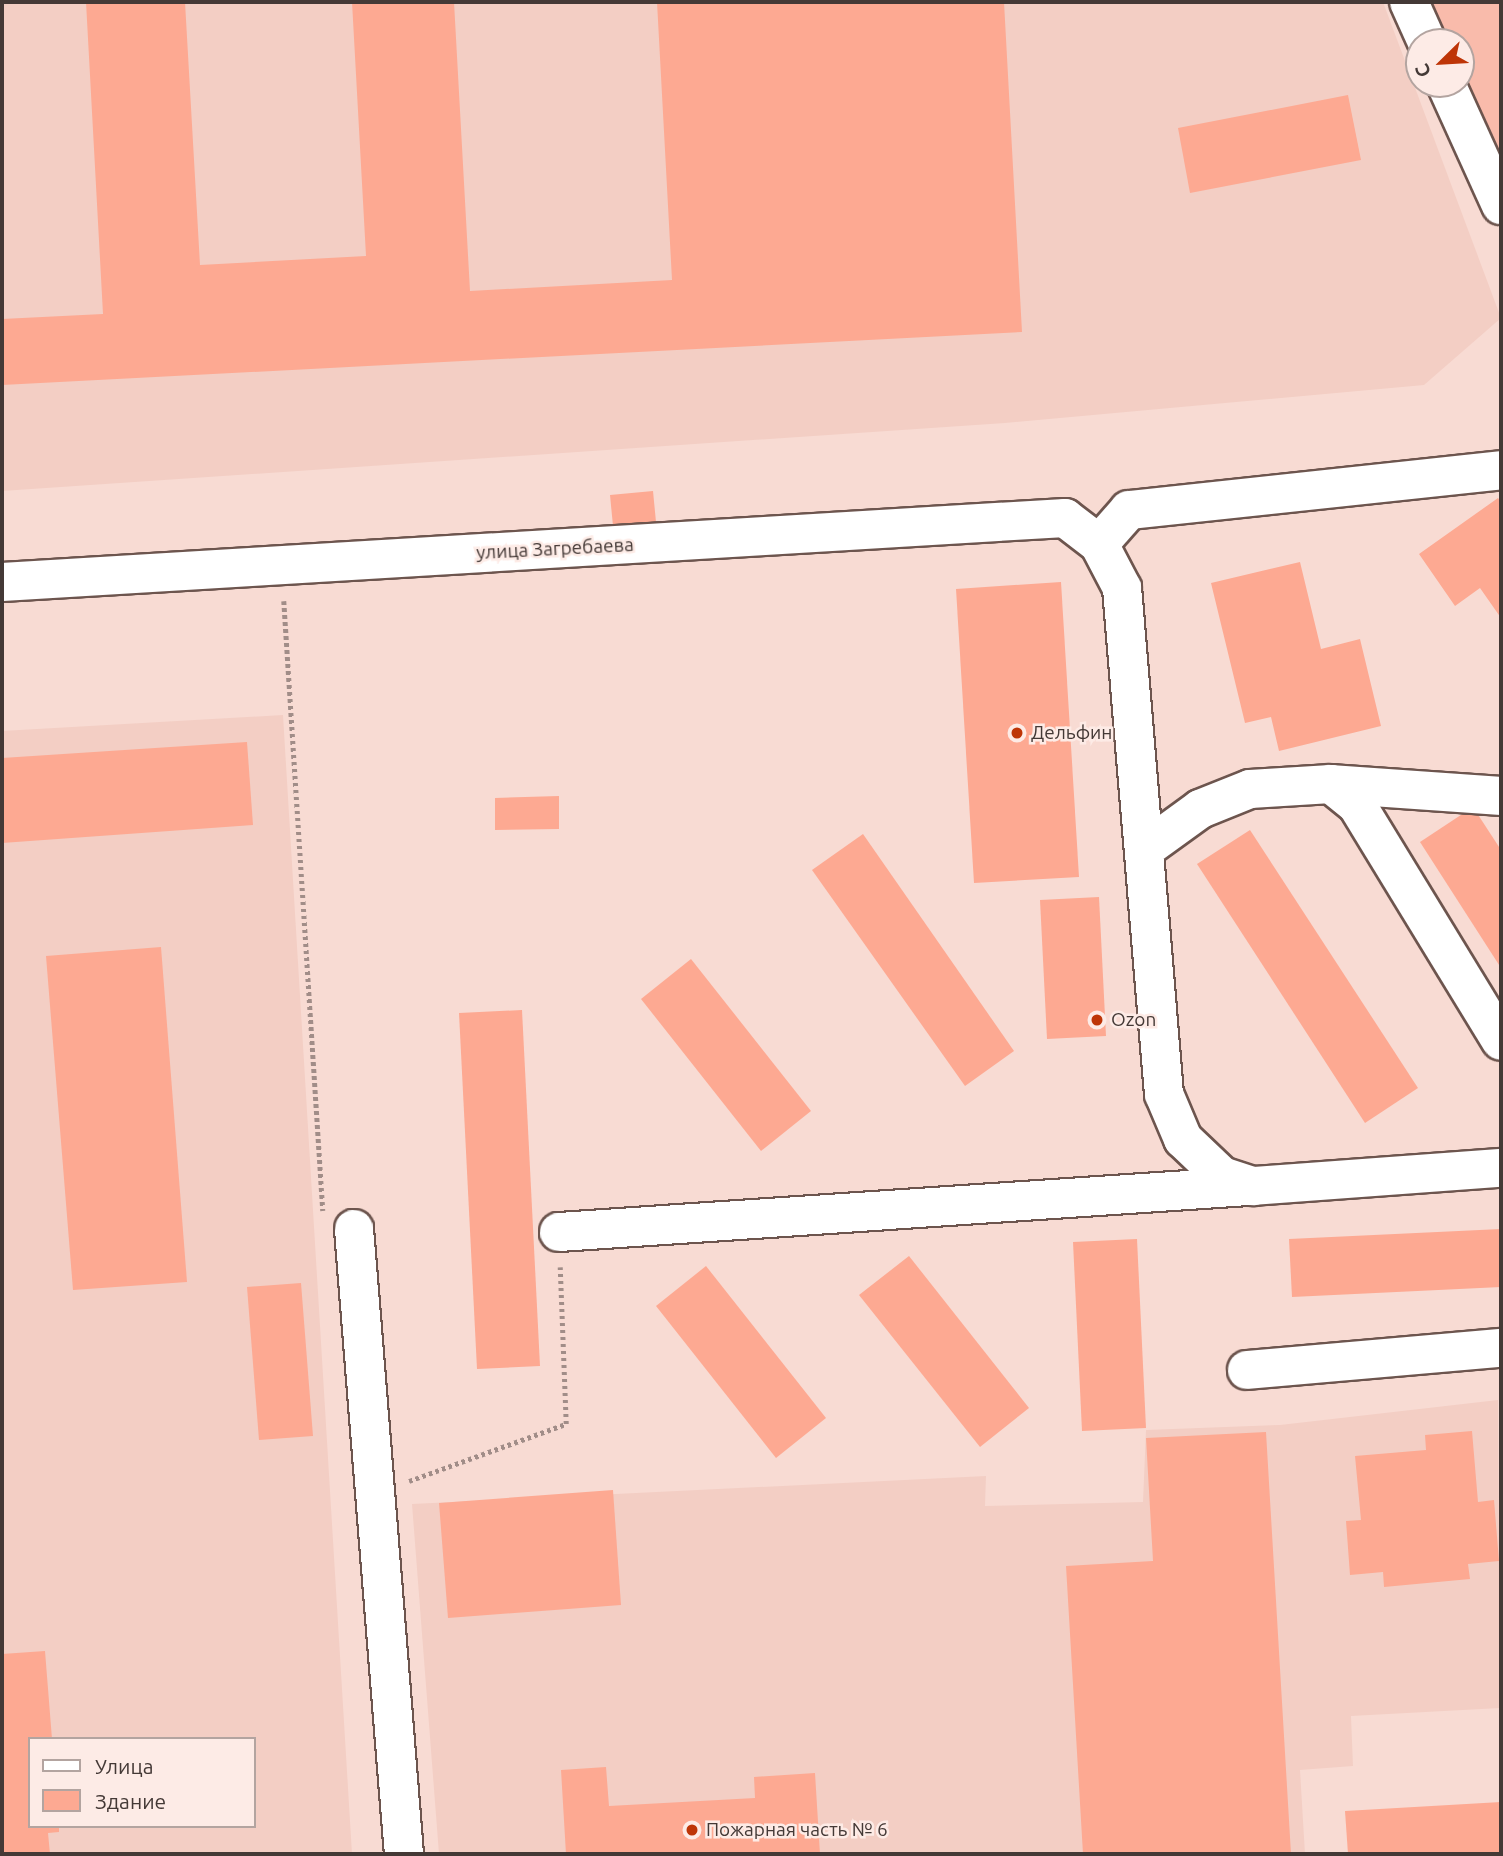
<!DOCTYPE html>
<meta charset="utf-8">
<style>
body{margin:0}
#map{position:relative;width:1503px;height:1856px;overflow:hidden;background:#f8dbd3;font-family:Ubuntu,sans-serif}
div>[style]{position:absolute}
.built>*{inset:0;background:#f3cec4}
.green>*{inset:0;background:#f9bbab}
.building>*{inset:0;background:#fda992}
.path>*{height:4.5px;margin-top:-2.25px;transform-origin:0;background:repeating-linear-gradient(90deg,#a18d88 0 3.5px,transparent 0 7px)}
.roads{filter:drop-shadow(2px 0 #6d554e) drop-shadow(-2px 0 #6d554e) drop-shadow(0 2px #6d554e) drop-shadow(0 -2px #6d554e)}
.minor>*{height:38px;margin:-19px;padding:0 19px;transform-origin:19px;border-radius:19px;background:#fff}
.dots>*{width:19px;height:19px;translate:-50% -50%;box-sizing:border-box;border:4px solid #fdebe6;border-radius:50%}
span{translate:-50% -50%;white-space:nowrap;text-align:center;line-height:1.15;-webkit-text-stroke:5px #fdebe6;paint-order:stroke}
.street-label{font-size:19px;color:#443936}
.poi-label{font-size:19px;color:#443936}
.left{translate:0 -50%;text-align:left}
.frame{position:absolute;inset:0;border:4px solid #443936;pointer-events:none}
.legend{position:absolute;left:28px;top:1737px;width:228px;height:91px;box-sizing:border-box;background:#fdebe6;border:2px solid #b3a4a0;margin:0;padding:9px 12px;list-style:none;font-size:21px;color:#443936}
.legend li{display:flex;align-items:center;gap:14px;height:35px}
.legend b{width:35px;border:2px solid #b3a4a0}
.north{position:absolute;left:1405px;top:28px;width:70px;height:70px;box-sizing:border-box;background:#fdebe6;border:2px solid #b3a4a0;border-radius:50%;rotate:246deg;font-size:19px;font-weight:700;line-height:28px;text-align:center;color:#443936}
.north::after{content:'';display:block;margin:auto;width:24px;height:32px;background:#be3507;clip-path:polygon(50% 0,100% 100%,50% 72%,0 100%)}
</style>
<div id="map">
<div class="built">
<div style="clip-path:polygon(2px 2px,1383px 2px,1501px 318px,1424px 385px,1005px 423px,2px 491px)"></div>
<div style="clip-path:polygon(evenodd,283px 715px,352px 1854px,2px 1854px,2px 731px,283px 715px,30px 1739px,254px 1739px,254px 1826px,30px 1826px,30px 1739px)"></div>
<div style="clip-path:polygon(1498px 1400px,1500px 1708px,1351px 1716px,1353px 1766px,1300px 1770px,1305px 1854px,439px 1854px,412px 1504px,986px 1476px,985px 1506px,1143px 1502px,1146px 1430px,1280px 1425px)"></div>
</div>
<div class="green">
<div style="clip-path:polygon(1429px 2px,1501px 2px,1501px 164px,1461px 73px,1461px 42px,1447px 42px)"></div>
</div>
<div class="building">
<div style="clip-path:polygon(86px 2px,185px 2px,200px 265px,366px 256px,352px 2px,454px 2px,470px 291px,672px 280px,657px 2px,1004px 2px,1022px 332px,2px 385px,2px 319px,103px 314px)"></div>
<div style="clip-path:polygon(1348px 95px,1361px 160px,1190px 193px,1178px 128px)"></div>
<div style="clip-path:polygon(653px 491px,656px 522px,613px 526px,610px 495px)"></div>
<div style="clip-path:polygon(1498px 498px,1501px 502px,1501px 618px,1480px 588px,1455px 606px,1419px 554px)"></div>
<div style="clip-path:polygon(1300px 562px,1321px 649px,1360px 639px,1381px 726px,1279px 751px,1271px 717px,1245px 723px,1211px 583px)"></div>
<div style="clip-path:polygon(1061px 582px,1079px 877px,974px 883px,956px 589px)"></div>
<div style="clip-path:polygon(247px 742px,253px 825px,2px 843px,2px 758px)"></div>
<div style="clip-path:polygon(559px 796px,559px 829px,495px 830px,495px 798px)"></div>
<div style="clip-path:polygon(1473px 807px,1501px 850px,1501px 968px,1420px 842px)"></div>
<div style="clip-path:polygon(1250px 830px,1418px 1088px,1365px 1123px,1197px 864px)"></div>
<div style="clip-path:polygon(863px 834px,1014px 1051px,965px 1086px,812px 870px)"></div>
<div style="clip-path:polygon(1099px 897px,1106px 1036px,1047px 1039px,1040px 900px)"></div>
<div style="clip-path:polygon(161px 947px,187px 1282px,73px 1290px,46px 956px)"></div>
<div style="clip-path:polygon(691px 959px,811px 1111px,761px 1151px,641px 999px)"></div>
<div style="clip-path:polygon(522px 1010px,540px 1366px,477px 1369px,459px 1013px)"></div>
<div style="clip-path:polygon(1501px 1229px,1501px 1287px,1292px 1297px,1289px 1239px)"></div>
<div style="clip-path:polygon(1137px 1239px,1146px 1428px,1082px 1431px,1073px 1242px)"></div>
<div style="clip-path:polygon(909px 1256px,1029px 1408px,980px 1447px,859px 1295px)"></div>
<div style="clip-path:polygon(706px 1266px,826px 1418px,776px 1458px,656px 1306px)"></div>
<div style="clip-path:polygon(301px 1283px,313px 1436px,259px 1440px,247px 1287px)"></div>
<div style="clip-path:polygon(1472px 1431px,1478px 1502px,1494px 1500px,1499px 1561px,1468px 1564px,1470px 1579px,1384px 1587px,1383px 1572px,1350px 1575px,1346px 1521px,1361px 1520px,1355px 1456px,1426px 1450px,1425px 1435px)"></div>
<div style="clip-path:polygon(1266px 1432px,1291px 1854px,1083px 1854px,1066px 1566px,1153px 1561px,1146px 1438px)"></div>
<div style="clip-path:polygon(613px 1490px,621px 1605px,448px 1618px,439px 1503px)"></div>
<div style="clip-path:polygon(45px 1651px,52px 1739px,30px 1739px,30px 1826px,59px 1826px,59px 1832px,48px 1833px,50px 1854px,2px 1854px,2px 1654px)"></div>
<div style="clip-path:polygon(606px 1767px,609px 1806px,755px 1798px,754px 1777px,815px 1773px,820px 1854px,566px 1854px,561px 1770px)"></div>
<div style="clip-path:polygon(1501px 1802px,1501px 1854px,1348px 1854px,1345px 1811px)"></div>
</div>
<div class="path">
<div style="left:284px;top:601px;width:611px;rotate:86.34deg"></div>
<div style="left:409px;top:1481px;width:167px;rotate:-20deg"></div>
<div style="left:566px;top:1424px;width:157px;rotate:-92.2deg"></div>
</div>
<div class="roads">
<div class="minor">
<div style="left:1409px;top:2px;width:44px;rotate:65.8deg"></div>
<div style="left:1446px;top:84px;width:133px;rotate:65.6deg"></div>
<div style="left:1099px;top:544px;width:45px;rotate:-48.6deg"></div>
<div style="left:1129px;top:510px;width:374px;rotate:-6.1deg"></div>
<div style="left:2px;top:582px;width:1065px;rotate:-3.45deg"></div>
<div style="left:1065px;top:518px;width:43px;rotate:37.4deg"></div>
<div style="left:1099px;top:544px;width:50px;rotate:62.4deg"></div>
<div style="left:1122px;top:588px;width:508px;rotate:85.26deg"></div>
<div style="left:1164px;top:1094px;width:49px;rotate:67.1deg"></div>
<div style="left:1183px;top:1139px;width:54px;rotate:43.5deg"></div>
<div style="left:1222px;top:1176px;width:33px;rotate:18deg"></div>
<div style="left:1253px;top:1186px;width:249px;rotate:-4.2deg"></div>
<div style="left:1331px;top:784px;width:170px;rotate:4deg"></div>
<div style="left:1145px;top:849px;width:68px;rotate:-36deg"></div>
<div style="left:1200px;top:809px;width:54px;rotate:-21.8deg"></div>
<div style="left:1250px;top:789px;width:81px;rotate:-3.5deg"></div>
<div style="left:1331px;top:784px;width:33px;rotate:39deg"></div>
<div style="left:1357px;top:805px;width:276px;rotate:58.6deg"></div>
<div style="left:354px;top:1229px;width:627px;rotate:85.43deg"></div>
<div style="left:559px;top:1232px;width:691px;rotate:-3.82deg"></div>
<div style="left:1247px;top:1370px;width:255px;rotate:-5deg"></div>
</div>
</div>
<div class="dots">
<div style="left:1017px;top:733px;background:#be3507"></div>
<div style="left:1097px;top:1020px;background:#be3507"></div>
<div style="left:692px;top:1830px;background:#be3507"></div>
</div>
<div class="street-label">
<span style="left:555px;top:549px;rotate:-3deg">улица Загребаева</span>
</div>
<div class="poi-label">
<span class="left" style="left:1031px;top:733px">Дельфин</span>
<span class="left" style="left:1111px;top:1020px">Ozon</span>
<span class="left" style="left:706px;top:1830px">Пожарная часть № 6</span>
</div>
<div class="frame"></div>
<ul class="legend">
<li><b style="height:9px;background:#fff"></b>Улица</li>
<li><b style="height:19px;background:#fda992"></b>Здание</li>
</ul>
<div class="north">С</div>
</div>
